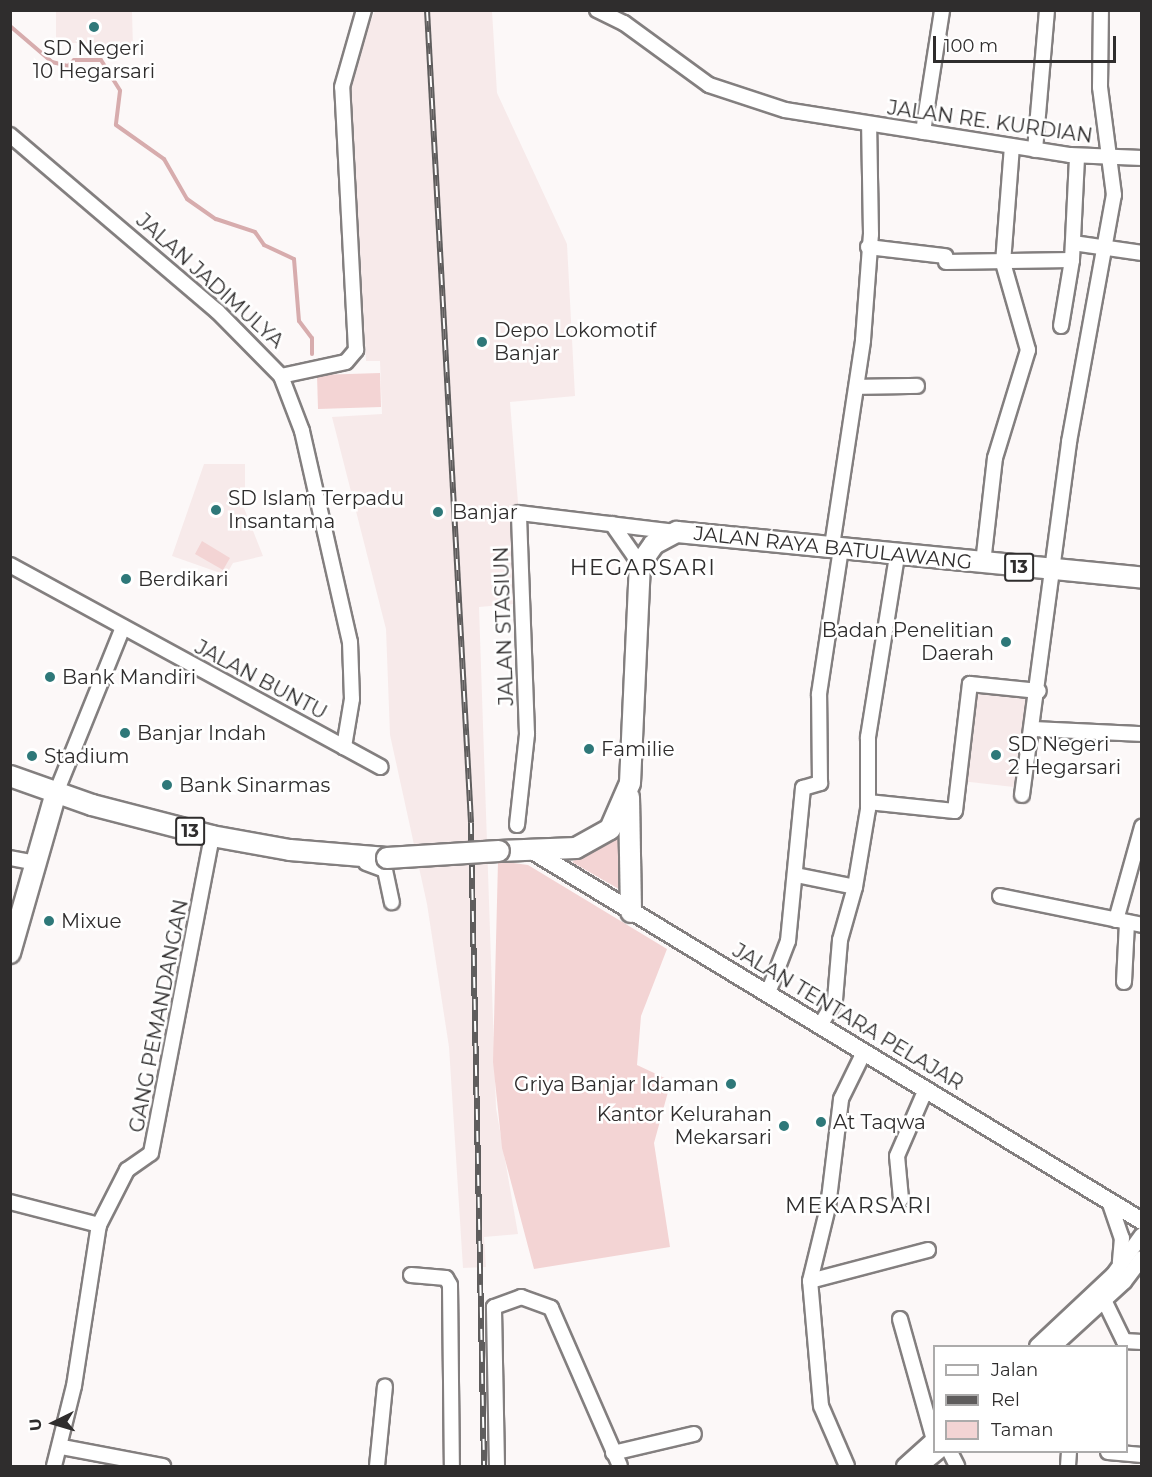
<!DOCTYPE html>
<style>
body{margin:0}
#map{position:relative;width:1152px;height:1477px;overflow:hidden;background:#fcf8f8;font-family:Montserrat,sans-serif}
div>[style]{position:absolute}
.built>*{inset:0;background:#f7eaea}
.green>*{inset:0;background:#f3d4d4}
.stream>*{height:4px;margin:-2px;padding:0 2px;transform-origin:2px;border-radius:2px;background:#d7acad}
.roads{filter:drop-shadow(2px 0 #837f7f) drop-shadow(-2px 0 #837f7f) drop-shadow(0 2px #837f7f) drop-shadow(0 -2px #837f7f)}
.minor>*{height:14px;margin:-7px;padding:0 7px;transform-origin:7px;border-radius:7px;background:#fff}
.major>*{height:16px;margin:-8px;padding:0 8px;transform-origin:8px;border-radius:8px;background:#fff}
.highway>*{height:20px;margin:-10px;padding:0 10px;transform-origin:10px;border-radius:10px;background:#fff}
.rail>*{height:6px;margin-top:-3px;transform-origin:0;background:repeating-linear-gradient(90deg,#fff 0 11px,#5f5d5d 0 22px);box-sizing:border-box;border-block:2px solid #5f5d5d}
.bridges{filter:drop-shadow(2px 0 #837f7f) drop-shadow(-2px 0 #837f7f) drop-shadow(0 2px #837f7f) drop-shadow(0 -2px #837f7f)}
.highway-bridge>*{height:20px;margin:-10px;padding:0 10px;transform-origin:10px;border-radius:10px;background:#fff}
.dots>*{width:16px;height:16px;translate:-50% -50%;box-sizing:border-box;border:3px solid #fff;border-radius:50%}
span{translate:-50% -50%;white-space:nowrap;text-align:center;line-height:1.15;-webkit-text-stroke:5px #fff;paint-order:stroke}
.shield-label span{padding:2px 4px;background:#fff;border:2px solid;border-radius:4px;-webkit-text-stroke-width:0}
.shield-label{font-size:18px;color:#2f2d2d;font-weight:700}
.poi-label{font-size:20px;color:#2f2d2d}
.left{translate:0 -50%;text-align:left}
.right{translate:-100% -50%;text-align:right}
.street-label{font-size:20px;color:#2f2d2d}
.quarter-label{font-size:22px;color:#2f2d2d;letter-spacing:1.5px}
.frame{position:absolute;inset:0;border:12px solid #2f2d2d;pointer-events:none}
.legend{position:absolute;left:933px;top:1345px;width:195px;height:108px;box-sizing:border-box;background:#fff;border:2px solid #acabab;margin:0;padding:8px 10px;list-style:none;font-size:18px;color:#2f2d2d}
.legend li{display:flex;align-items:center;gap:12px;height:30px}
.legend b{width:30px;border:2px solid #acabab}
.north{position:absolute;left:24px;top:1393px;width:60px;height:60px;-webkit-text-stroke:4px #fff;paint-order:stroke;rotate:265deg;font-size:16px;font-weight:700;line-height:24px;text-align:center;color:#2f2d2d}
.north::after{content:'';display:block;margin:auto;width:21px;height:27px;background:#2f2d2d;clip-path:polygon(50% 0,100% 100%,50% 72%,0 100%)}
.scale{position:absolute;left:933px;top:36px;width:183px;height:27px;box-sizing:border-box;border:3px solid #2f2d2d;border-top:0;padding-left:8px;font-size:18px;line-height:21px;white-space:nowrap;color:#2f2d2d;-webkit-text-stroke:4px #fff;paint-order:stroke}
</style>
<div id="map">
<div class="built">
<div style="clip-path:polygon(56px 11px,132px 11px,133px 49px,78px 50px,78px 43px,56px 43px)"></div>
<div style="clip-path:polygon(375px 11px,492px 11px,497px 93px,567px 244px,575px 396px,510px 402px,526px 603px,479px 607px,496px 1108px,518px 1234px,484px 1237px,486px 1267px,463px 1268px,449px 1047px,427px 904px,390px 735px,386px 629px,332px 417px,382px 414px,380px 361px,366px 361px,350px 69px)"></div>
<div style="clip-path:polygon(204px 464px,245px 464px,245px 491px,238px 493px,263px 556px,233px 563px,226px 575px,172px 556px)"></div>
<div style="clip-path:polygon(971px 686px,1037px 694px,1023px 788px,961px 781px)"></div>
</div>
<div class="green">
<div style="clip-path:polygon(380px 373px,381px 407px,318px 409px,317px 375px)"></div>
<div style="clip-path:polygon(202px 541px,230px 558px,223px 570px,195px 554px)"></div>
<div style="clip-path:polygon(623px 829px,624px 892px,572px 862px)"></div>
<div style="clip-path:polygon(498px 861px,528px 865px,667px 949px,641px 1016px,637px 1065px,671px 1081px,654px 1143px,670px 1247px,534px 1269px,502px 1148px,493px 1062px)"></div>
</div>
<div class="stream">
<div style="left:186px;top:10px;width:2px"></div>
<div style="left:10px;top:26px;width:55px;rotate:40.6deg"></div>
<div style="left:52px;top:62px;width:16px;rotate:14deg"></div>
<div style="left:68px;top:66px;width:8px;rotate:-45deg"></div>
<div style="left:74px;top:60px;width:27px"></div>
<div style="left:101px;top:60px;width:36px;rotate:58deg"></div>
<div style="left:120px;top:91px;width:34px;rotate:97deg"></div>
<div style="left:116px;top:125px;width:59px;rotate:35.3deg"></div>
<div style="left:164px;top:159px;width:46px;rotate:60.1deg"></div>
<div style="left:187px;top:199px;width:35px;rotate:35deg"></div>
<div style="left:216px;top:219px;width:41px;rotate:18.4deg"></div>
<div style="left:255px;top:232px;width:16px;rotate:55deg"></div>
<div style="left:264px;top:245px;width:33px;rotate:25deg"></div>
<div style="left:294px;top:259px;width:62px;rotate:85.4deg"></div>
<div style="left:299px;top:321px;width:21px;rotate:53deg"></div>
<div style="left:312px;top:338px;width:16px;rotate:90deg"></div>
</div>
<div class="roads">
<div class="minor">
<div style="left:597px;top:10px;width:30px;rotate:26deg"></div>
<div style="left:624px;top:23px;width:105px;rotate:36.1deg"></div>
<div style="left:709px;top:85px;width:80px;rotate:18.2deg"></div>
<div style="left:785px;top:110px;width:289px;rotate:9deg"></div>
<div style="left:1070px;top:155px;width:72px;rotate:2.4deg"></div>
<div style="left:923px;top:132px;width:123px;rotate:-81.1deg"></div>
<div style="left:10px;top:135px;width:272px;rotate:40.4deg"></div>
<div style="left:217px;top:311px;width:91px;rotate:45.4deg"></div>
<div style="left:281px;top:376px;width:59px;rotate:69.1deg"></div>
<div style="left:302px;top:431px;width:216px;rotate:77.2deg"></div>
<div style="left:350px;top:642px;width:57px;rotate:88deg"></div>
<div style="left:352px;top:699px;width:49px;rotate:99.5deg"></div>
<div style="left:1035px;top:150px;width:141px;rotate:-85.1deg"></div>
<div style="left:1073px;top:243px;width:70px;rotate:8.2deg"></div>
<div style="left:868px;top:247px;width:78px;rotate:6.7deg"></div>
<div style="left:946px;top:262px;width:126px;rotate:-0.9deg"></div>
<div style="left:1072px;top:260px;width:104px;rotate:-87.2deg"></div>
<div style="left:1061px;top:326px;width:67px;rotate:-80.5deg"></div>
<div style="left:281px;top:376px;width:66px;rotate:-12.2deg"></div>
<div style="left:346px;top:362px;width:16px;rotate:-50deg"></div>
<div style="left:356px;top:350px;width:263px;rotate:-93deg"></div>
<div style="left:342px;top:87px;width:80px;rotate:-74.1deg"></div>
<div style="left:857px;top:387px;width:60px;rotate:-1deg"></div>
<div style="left:612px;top:524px;width:49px;rotate:55deg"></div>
<div style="left:832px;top:546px;width:208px;rotate:-81.4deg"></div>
<div style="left:863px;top:340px;width:106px;rotate:-85.7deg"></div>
<div style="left:871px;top:234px;width:110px;rotate:-91deg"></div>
<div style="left:983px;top:563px;width:106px;rotate:-83.5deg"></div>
<div style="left:995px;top:458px;width:113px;rotate:-73deg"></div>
<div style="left:1028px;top:350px;width:91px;rotate:-106deg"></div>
<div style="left:1003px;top:263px;width:117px;rotate:-85.6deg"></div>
<div style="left:10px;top:565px;width:422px;rotate:28.6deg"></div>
<div style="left:1035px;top:729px;width:107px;rotate:2.7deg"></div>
<div style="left:56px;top:793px;width:179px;rotate:-68deg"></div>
<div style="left:1022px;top:795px;width:356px;rotate:-82.4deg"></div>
<div style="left:1069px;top:442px;width:251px;rotate:-79.7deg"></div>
<div style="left:1114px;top:195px;width:109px;rotate:-97.4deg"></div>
<div style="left:1100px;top:87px;width:77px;rotate:-89.3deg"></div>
<div style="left:868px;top:802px;width:87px;rotate:5.9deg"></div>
<div style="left:955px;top:811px;width:128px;rotate:-83.3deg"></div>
<div style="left:970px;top:684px;width:69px;rotate:5.8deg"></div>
<div style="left:517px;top:825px;width:92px;rotate:-83.7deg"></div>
<div style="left:527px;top:734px;width:221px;rotate:-92.1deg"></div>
<div style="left:519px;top:513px;width:159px;rotate:6.9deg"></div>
<div style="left:10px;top:858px;width:26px;rotate:11deg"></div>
<div style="left:366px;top:863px;width:20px;rotate:20deg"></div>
<div style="left:385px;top:870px;width:33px;rotate:78deg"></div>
<div style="left:796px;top:875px;width:60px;rotate:11.5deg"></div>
<div style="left:855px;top:887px;width:79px;rotate:-80.5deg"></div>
<div style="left:868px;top:809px;width:72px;rotate:-90deg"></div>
<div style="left:868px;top:737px;width:183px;rotate:-80.9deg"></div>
<div style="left:1000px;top:896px;width:145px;rotate:11.5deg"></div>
<div style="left:1116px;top:920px;width:97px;rotate:-74.4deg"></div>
<div style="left:1124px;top:982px;width:60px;rotate:-87.1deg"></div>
<div style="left:768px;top:993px;width:56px;rotate:-69deg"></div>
<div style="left:788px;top:941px;width:154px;rotate:-84.4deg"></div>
<div style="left:803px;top:788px;width:18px;rotate:-16deg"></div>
<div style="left:820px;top:783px;width:89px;rotate:-90.6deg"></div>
<div style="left:819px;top:694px;width:148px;rotate:-81.4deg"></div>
<div style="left:820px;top:1026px;width:30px;rotate:-60deg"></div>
<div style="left:835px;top:1000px;width:60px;rotate:-85.2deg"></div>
<div style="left:840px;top:940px;width:55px;rotate:-74.2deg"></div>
<div style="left:901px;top:1199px;width:43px;rotate:-95.3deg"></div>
<div style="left:897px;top:1156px;width:73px;rotate:-66.6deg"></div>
<div style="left:1109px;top:1201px;width:39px;rotate:71deg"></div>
<div style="left:1122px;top:1238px;width:25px;rotate:95deg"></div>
<div style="left:10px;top:1202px;width:92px;rotate:14.5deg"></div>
<div style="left:411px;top:1275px;width:35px;rotate:5deg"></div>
<div style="left:446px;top:1278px;width:8px;rotate:60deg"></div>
<div style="left:450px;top:1285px;width:181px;rotate:89.4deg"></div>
<div style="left:810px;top:1281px;width:122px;rotate:-14.7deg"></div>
<div style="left:1104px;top:1300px;width:46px;rotate:64deg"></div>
<div style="left:1124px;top:1341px;width:18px;rotate:3deg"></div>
<div style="left:900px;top:1319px;width:126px;rotate:74.3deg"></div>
<div style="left:1037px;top:1346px;width:104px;rotate:-43.1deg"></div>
<div style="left:1113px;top:1275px;width:49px;rotate:-54.1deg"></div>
<div style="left:1054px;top:1346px;width:95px;rotate:-42.4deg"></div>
<div style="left:1124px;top:1282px;width:30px;rotate:-53deg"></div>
<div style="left:62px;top:1447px;width:103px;rotate:10.7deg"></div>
<div style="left:950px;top:1452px;width:16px;rotate:63deg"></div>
<div style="left:1108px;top:1452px;width:34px;rotate:5deg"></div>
<div style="left:613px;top:1453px;width:83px;rotate:-13.2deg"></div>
<div style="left:54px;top:1466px;width:82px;rotate:-76deg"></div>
<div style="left:74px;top:1386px;width:163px;rotate:-81.2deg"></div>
<div style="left:99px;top:1225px;width:62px;rotate:-63deg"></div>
<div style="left:127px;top:1170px;width:29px;rotate:-35deg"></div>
<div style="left:151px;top:1153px;width:323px;rotate:-79.1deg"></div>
<div style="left:377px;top:1466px;width:80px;rotate:-84.3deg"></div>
<div style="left:497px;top:1466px;width:159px;rotate:-91.1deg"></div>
<div style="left:494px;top:1307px;width:29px;rotate:-20deg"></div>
<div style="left:521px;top:1297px;width:32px;rotate:20deg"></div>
<div style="left:551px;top:1308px;width:172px;rotate:66.4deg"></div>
<div style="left:847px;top:1466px;width:65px;rotate:-113.4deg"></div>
<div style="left:821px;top:1406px;width:125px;rotate:-95deg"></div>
<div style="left:810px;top:1281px;width:76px;rotate:-76.3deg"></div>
<div style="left:828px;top:1207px;width:109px;rotate:-83.1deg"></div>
<div style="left:841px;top:1099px;width:52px;rotate:-63.9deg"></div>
<div style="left:904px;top:1466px;width:40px;rotate:-42deg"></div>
<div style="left:921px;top:1466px;width:22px;rotate:-39deg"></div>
<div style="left:1068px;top:1466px;width:14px;rotate:-86deg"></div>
</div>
<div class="major">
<div style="left:531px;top:850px;width:715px;rotate:31.27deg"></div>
</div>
<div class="highway">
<div style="left:10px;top:776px;width:87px;rotate:19.5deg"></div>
<div style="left:92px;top:805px;width:124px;rotate:14.5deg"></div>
<div style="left:212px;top:836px;width:79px;rotate:10.2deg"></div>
<div style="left:290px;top:850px;width:97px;rotate:4.7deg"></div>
<div style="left:629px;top:797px;width:115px;rotate:89deg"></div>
<div style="left:499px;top:851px;width:77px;rotate:-2.2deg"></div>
<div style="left:576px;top:848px;width:39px;rotate:-29deg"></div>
<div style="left:610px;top:829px;width:50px;rotate:-66.5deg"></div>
<div style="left:630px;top:783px;width:219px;rotate:-87.4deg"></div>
<div style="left:640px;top:564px;width:24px;rotate:-55deg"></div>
<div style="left:654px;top:544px;width:26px;rotate:-28deg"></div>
<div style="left:677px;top:532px;width:467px;rotate:5.6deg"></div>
<div style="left:10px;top:953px;width:166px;rotate:-74deg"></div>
</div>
</div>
<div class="rail">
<div style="left:427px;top:10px;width:814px;rotate:86.9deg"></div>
<div style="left:471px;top:823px;width:643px;rotate:88.84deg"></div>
</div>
<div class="bridges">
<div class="highway-bridge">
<div style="left:387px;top:858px;width:112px;rotate:-3.6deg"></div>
</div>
</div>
<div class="dots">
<div style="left:94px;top:27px;background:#2e7879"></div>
<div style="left:482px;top:342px;background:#2e7879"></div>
<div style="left:216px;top:510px;background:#2e7879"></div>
<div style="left:438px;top:512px;background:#2e7879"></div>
<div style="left:126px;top:579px;background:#2e7879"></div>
<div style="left:1006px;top:642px;background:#2e7879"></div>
<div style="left:50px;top:677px;background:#2e7879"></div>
<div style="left:125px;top:733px;background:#2e7879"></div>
<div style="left:589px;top:749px;background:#2e7879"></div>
<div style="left:996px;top:755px;background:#2e7879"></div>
<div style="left:32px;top:756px;background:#2e7879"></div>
<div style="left:167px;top:785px;background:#2e7879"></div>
<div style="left:49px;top:921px;background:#2e7879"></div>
<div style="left:731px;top:1084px;background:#2e7879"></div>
<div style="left:821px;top:1122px;background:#2e7879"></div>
<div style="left:784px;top:1126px;background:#2e7879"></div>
</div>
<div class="shield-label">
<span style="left:1019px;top:567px">13</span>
<span style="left:190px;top:831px">13</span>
</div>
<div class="poi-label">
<span style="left:94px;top:60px">SD Negeri<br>10 Hegarsari</span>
<span class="left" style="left:494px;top:342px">Depo Lokomotif<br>Banjar</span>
<span class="left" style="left:228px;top:510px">SD Islam Terpadu<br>Insantama</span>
<span class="left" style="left:452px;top:512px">Banjar</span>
<span class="left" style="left:138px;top:579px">Berdikari</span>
<span class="right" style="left:994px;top:642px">Badan Penelitian<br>Daerah</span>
<span class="left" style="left:62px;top:677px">Bank Mandiri</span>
<span class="left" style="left:137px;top:733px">Banjar Indah</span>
<span class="left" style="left:1008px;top:756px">SD Negeri<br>2 Hegarsari</span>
<span class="left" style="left:601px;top:749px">Familie</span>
<span class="left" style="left:44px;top:756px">Stadium</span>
<span class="left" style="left:179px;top:785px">Bank Sinarmas</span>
<span class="left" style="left:61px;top:921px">Mixue</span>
<span class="right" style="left:719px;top:1084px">Griya Banjar Idaman</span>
<span class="right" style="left:772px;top:1126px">Kantor Kelurahan<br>Mekarsari</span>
<span class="left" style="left:833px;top:1122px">At Taqwa</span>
</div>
<div class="street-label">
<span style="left:990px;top:122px;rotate:8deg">JALAN RE. KURDIAN</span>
<span style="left:210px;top:281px;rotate:42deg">JALAN JADIMULYA</span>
<span style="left:833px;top:548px;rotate:6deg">JALAN RAYA BATULAWANG</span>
<span style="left:504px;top:626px;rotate:-92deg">JALAN STASIUN</span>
<span style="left:261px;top:680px;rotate:28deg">JALAN BUNTU</span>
<span style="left:159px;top:1016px;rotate:-79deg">GANG PEMANDANGAN</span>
<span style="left:848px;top:1017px;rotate:31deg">JALAN TENTARA PELAJAR</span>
</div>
<div class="quarter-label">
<span style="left:643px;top:568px">HEGARSARI</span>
<span style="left:859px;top:1206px">MEKARSARI</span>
</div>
<div class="frame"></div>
<ul class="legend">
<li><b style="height:8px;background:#fff"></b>Jalan</li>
<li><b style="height:8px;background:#5f5d5d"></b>Rel</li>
<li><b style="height:16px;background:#f3d4d4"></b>Taman</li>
</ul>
<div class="north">U</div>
<div class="scale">100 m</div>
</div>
